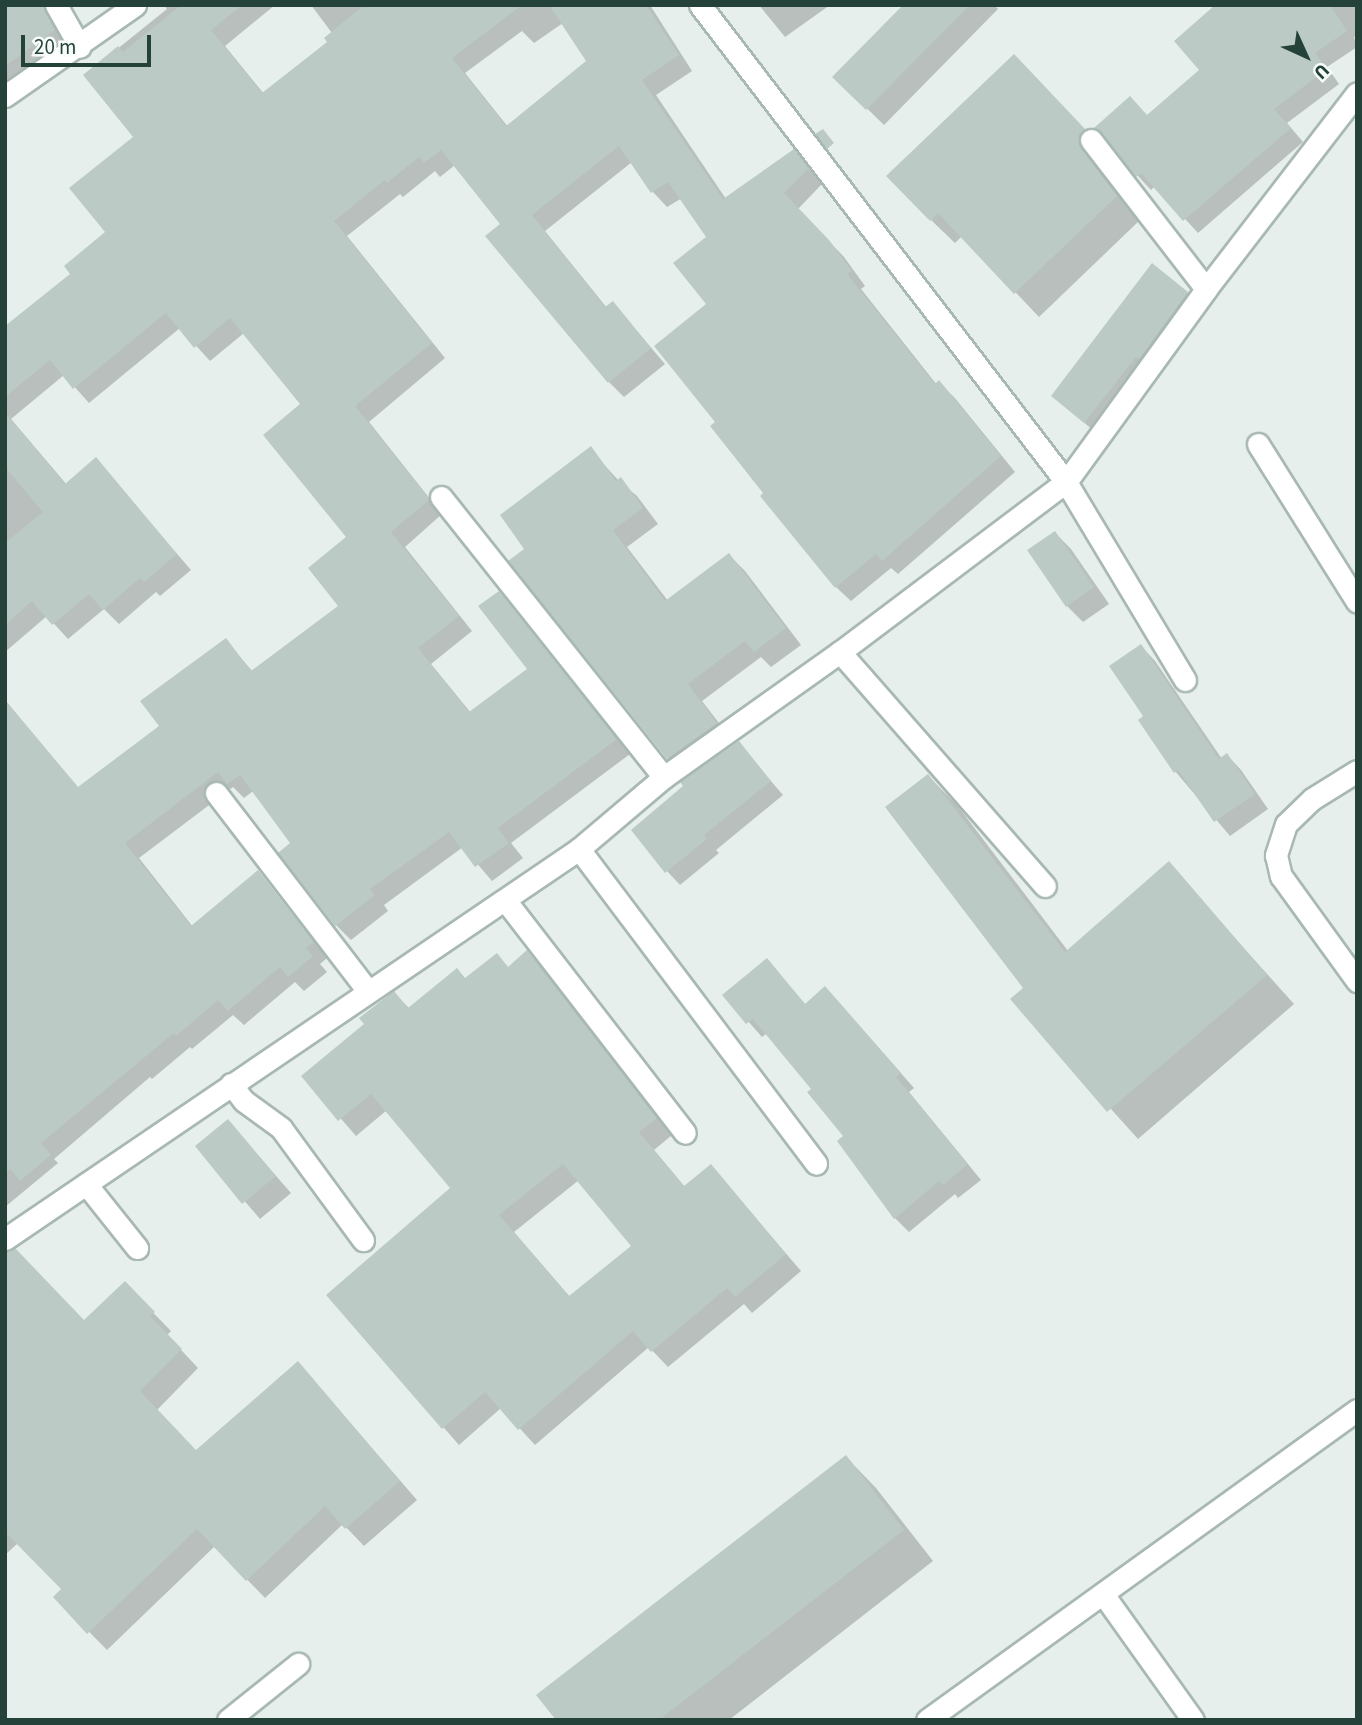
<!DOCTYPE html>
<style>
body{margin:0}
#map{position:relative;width:1362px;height:1725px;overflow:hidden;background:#e6efeb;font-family:"Source Sans 3",sans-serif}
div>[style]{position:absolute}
.shadow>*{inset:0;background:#0003}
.building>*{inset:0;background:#bbcac4}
.roads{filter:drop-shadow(2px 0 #a8b8b2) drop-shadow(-2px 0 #a8b8b2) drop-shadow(0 2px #a8b8b2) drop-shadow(0 -2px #a8b8b2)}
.service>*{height:21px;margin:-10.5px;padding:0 10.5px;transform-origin:10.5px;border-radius:10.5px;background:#fff}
.minor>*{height:21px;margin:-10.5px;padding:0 10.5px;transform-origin:10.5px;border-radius:10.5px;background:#fff}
span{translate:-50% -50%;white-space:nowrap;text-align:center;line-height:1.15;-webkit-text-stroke:5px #f7fbf9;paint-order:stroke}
.frame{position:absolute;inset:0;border:7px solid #24423a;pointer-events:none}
.north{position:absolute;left:1271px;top:21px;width:70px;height:70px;-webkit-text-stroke:5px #f7fbf9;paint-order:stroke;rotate:135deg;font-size:19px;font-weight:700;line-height:28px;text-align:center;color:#24423a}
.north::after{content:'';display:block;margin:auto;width:24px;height:32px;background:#24423a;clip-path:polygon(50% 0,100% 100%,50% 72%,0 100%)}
.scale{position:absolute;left:21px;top:35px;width:130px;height:32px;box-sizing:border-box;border:4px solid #24423a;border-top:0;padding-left:9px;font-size:21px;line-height:24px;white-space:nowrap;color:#24423a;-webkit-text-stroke:5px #f7fbf9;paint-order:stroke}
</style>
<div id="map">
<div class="shadow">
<div style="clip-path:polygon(5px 5px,49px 5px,70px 46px,5px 94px)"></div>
<div style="clip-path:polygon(evenodd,164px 5px,275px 5px,225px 46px,264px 94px,329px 42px,332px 33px,311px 5px,650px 5px,692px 71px,656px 95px,726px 199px,794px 151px,822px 184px,798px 209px,844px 257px,865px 286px,861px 289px,937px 385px,939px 383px,954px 397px,1015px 472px,898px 574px,891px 568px,851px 601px,836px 587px,766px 493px,717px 423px,708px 304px,709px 238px,682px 198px,667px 207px,653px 192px,632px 162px,545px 231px,607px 308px,613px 303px,665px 364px,624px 397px,609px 382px,502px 225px,455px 165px,440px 177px,435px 171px,403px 197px,400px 194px,347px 236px,445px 358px,369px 422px,442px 514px,405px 547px,472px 631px,431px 664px,471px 713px,530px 669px,499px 593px,630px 754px,511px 843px,523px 858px,492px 881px,463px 847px,384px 905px,388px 911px,351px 940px,336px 925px,293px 843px,253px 791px,244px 798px,233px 787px,139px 858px,193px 927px,258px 872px,327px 958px,320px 964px,327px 972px,304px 991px,295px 982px,244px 1025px,233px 1015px,192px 1049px,190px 1047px,152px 1079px,150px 1077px,54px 1159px,58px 1163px,5px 1207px,5px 700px,79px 789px,162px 726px,226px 641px,253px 672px,340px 606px,348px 537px,302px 404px,244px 333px,210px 361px,180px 328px,89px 403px,64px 375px,11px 419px,67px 485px,96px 460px,191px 570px,160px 596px,156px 592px,119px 624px,104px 609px,68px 639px,47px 616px,5px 652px,5px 329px,73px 274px,107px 232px,136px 138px,85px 75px,167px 9px,164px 5px,563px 23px,588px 61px,508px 127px,465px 73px,522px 31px,534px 43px,563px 23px)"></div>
<div style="clip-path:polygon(759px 5px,830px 5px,785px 37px)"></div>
<div style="clip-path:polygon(905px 5px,994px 5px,998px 9px,884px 125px,835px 77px)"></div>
<div style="clip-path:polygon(1218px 5px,1357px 5px,1357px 35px,1354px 37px,1357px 47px,1327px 67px,1339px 84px,1287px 123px,1303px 142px,1198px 233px,1155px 186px,1151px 190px,1138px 176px,1111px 142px,1148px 117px,1202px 70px)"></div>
<div style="clip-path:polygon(1037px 81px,1107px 154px,1140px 220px,1039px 317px,962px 236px,955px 243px,931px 220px)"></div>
<div style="clip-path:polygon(1187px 293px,1203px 309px,1101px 437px,1053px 396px)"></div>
<div style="clip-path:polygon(590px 449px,619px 481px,637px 496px,658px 524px,627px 547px,668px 601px,729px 555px,745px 571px,801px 645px,771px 667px,761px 657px,702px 701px,732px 740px,684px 774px,668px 758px,527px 549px)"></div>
<div style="clip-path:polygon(1055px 533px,1071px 549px,1109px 604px,1083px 622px,1067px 606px)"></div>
<div style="clip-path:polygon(1141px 646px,1155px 661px,1222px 759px,1227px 755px,1241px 770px,1268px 809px,1230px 836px,1175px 771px,1146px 717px)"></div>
<div style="clip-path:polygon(738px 743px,783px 795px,716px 850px,719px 853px,680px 885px,667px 871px)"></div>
<div style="clip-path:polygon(928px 776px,957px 805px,1068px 951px,1168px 864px,1294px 1004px,1138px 1139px,1012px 999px,1025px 988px)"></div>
<div style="clip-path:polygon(evenodd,527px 953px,544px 969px,672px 1135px,654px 1150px,685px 1187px,711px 1166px,801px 1271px,752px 1313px,744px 1304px,668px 1367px,649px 1347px,535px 1445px,501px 1408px,459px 1445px,328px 1295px,452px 1189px,387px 1110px,356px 1136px,304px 1076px,367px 1024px,394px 993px,410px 1009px,466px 980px,496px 955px,509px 968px,527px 953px,579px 1180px,633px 1246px,570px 1297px,514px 1232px,579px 1180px)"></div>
<div style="clip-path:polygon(767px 961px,806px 1005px,839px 1003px,914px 1088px,909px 1092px,981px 1180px,958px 1198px,955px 1194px,909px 1232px,895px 1218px,814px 1089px,767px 1033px,762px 1037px,725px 995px)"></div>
<div style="clip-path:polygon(228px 1121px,291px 1193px,260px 1219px,197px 1146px)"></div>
<div style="clip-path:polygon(5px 1261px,85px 1322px,125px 1284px,171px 1331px,167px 1335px,198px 1368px,157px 1410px,196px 1452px,298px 1363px,417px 1500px,364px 1546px,343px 1524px,265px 1598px,215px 1546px,107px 1650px,55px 1597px,63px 1589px,18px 1543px,5px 1555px)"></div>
<div style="clip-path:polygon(846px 1457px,876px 1488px,933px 1561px,729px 1720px,558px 1720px)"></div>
</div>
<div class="building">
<div style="clip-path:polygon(5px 5px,43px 5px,55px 30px,5px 66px)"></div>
<div style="clip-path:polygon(242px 5px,211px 30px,262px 93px,327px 42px,324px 38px,364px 5px,522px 5px,452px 58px,506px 126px,586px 61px,549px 5px,646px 5px,679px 55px,642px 80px,723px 199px,794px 149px,809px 168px,784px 193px,829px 240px,852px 271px,847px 274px,935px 384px,939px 380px,1001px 456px,882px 561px,876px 554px,835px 588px,760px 496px,763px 493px,710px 426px,715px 422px,654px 346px,706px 304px,673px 263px,706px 237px,668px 182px,651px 193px,619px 146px,532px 215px,605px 307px,613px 301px,651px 348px,608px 383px,485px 236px,500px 224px,441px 150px,424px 163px,419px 157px,387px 183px,385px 180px,334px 221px,432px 343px,355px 406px,428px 497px,429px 500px,391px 532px,459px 616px,418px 648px,469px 712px,527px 669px,478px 606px,499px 591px,617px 739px,498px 828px,509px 843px,475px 867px,449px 832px,370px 889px,375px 895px,335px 926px,278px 853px,290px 843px,240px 775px,227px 784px,218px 772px,125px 843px,191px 926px,258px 870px,314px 942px,306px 948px,313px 956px,288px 977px,280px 967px,228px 1011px,218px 1000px,176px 1036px,174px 1033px,41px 1143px,51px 1155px,20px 1181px,10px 1169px,5px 1173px,5px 700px,78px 787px,159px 726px,140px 701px,226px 638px,251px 671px,338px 606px,308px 568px,346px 537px,263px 435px,300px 404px,230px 318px,194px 348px,166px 313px,73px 389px,50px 360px,5px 397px,5px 326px,70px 274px,64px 266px,105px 232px,69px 188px,133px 137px,83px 75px,118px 46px,123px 52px,180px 6px)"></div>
<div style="clip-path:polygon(903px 5px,970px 5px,866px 110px,832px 77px)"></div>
<div style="clip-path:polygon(1215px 5px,1330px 5px,1347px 31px,1315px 53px,1327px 69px,1274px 109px,1291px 128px,1183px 221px,1141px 173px,1136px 177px,1101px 132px,1094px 128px,1130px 96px,1147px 115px,1199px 70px,1174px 41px)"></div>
<div style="clip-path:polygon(1014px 54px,1085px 129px,1079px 136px,1080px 147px,1117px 196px,1014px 294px,938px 213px,930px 221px,886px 176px)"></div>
<div style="clip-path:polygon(823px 129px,834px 143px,827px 149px,815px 134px)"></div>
<div style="clip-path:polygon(1152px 263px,1188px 292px,1139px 359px,1136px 357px,1084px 423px,1051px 396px)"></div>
<div style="clip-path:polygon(5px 412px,65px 484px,96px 457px,177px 554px,144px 582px,140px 578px,103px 610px,89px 594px,52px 625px,32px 601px,5px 625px,5px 543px,43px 512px,5px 467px)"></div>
<div style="clip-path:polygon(591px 446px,616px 481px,621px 477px,643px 508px,613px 530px,665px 601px,729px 553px,786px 628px,754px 652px,745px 641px,688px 684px,717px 723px,667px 759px,508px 561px,524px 549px,500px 515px)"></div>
<div style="clip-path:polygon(1055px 531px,1094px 587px,1066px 607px,1027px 550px)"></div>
<div style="clip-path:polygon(1141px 644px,1219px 759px,1227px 753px,1255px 794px,1214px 822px,1178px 770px,1174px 773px,1138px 720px,1143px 716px,1109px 666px)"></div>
<div style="clip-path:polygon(739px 741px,771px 781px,704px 835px,707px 839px,665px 873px,631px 830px,683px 786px,680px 782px)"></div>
<div style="clip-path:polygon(928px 774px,1065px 952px,1169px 861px,1267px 975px,1107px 1112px,1010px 999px,1023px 988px,885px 807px)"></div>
<div style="clip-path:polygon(evenodd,527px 950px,657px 1118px,639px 1132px,684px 1186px,711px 1164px,786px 1254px,735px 1297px,727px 1288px,651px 1352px,633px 1331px,518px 1430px,485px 1392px,442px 1429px,326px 1295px,450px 1188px,371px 1094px,338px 1121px,301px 1076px,364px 1024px,359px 1018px,394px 991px,408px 1008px,457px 968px,465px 978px,497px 953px,508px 967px,527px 950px,563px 1164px,631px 1246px,569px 1296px,499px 1215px,563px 1164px)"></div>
<div style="clip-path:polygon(767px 958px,805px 1004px,825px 986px,901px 1073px,896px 1077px,968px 1164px,943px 1185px,939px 1181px,894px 1219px,837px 1141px,843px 1136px,807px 1092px,811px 1089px,753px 1019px,746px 1024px,722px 995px)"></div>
<div style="clip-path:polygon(228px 1119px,276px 1176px,242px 1204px,195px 1146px)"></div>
<div style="clip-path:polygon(15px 1248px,84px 1320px,125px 1281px,155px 1312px,150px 1316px,182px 1349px,140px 1391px,196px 1450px,298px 1361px,400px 1481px,345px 1529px,325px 1506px,246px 1581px,197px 1529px,87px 1634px,53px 1597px,61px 1589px,5px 1532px,5px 1252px)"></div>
<div style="clip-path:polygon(846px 1455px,904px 1530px,659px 1720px,556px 1720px,536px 1695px)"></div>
</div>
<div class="roads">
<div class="service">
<div style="left:840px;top:652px;width:311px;rotate:48.8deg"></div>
</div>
<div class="minor">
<div style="left:56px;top:5px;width:48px;rotate:60.3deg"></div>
<div style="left:700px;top:5px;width:601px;rotate:52.5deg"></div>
<div style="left:1066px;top:482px;width:231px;rotate:59deg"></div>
<div style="left:5px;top:96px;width:159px;rotate:-35deg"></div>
<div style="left:1091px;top:140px;width:188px;rotate:52.3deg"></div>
<div style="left:1258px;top:444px;width:186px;rotate:57.9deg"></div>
<div style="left:441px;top:497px;width:358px;rotate:51.5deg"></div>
<div style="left:1357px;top:771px;width:53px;rotate:148.1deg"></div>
<div style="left:1312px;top:799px;width:36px;rotate:136deg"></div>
<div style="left:1286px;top:824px;width:33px;rotate:108deg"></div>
<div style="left:1276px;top:855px;width:22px;rotate:77deg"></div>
<div style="left:1281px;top:876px;width:130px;rotate:54.1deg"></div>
<div style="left:216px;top:793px;width:248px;rotate:52.5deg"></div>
<div style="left:579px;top:849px;width:394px;rotate:53deg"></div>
<div style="left:505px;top:900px;width:294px;rotate:52.3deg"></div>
<div style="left:231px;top:1084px;width:21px;rotate:53deg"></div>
<div style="left:244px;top:1101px;width:46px;rotate:36.1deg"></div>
<div style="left:281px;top:1128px;width:139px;rotate:53.8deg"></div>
<div style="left:86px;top:1184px;width:82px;rotate:51.4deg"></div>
<div style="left:5px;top:1239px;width:694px;rotate:-34.19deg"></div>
<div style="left:579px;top:849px;width:111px;rotate:-40.3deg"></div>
<div style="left:664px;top:777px;width:216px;rotate:-35.4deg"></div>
<div style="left:840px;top:652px;width:283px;rotate:-37deg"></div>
<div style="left:1066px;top:482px;width:238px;rotate:-54deg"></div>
<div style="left:1206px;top:289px;width:247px;rotate:-52.4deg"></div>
<div style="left:1103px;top:1594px;width:155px;rotate:54.5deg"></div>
<div style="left:228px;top:1720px;width:90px;rotate:-38.7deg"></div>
<div style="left:927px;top:1720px;width:530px;rotate:-35.79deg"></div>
</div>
</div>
<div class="frame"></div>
<div class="north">U</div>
<div class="scale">20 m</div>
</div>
